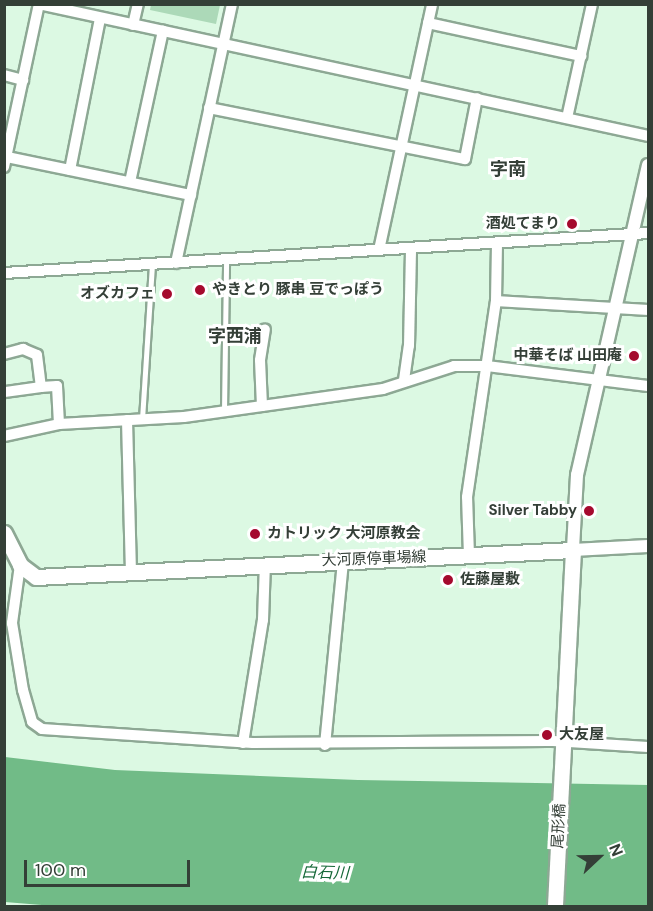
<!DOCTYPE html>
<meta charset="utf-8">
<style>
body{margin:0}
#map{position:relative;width:653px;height:911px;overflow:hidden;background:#dcf9e3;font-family:"DM Sans","Noto Sans JP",sans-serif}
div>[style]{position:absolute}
.green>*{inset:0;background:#acd9b8}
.water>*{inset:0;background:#71bb87}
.roads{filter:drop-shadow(2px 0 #8da894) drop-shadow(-2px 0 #8da894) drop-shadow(0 2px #8da894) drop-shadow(0 -2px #8da894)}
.service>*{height:5px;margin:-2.5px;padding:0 2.5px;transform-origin:2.5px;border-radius:2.5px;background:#fff}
.minor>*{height:10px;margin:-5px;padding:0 5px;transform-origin:5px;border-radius:5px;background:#fff}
.tertiary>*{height:12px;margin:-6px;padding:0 6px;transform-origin:6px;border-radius:6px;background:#fff}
.secondary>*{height:15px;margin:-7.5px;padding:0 7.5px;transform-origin:7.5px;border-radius:7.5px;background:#fff}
.dots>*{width:16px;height:16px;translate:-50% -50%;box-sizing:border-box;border:3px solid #fff;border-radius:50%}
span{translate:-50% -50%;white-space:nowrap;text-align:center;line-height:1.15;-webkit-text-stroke:6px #fff;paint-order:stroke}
.poi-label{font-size:15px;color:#343f37;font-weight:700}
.right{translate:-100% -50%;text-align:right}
.left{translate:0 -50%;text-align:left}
.street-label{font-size:15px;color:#343f37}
.water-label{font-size:16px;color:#156838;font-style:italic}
.quarter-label{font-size:18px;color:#343f37;font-weight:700}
.frame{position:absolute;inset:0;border:6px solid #343f37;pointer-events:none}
.north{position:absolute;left:569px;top:827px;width:60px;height:60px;-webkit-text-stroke:4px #fff;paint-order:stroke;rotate:68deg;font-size:16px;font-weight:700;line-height:24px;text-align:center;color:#343f37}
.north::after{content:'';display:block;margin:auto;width:21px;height:27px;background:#343f37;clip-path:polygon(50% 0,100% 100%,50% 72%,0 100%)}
.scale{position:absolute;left:24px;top:860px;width:166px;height:27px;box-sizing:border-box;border:3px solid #343f37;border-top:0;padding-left:8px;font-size:18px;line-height:21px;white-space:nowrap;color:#343f37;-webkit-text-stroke:4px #fff;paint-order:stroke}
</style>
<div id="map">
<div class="green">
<div style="clip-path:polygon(151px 5px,151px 4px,220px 5px,216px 24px,150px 10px)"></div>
</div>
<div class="water">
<div style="clip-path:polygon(5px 757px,115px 770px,358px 780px,648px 785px,648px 906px,54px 906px,5px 902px)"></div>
</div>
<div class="roads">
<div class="service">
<div style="left:224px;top:411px;width:151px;rotate:-89.2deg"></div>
<div style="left:142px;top:419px;width:154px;rotate:-86.3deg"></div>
</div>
<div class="minor">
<div style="left:39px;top:4px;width:623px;rotate:12.23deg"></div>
<div style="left:428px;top:23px;width:157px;rotate:12.2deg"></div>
<div style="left:133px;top:25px;width:22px;rotate:-77deg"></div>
<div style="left:4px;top:75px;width:20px;rotate:15deg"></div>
<div style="left:209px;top:108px;width:261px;rotate:11.3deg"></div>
<div style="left:465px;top:159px;width:62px;rotate:-78.9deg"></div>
<div style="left:567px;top:118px;width:117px;rotate:-77.6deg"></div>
<div style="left:7px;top:157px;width:188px;rotate:11.7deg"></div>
<div style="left:4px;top:167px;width:167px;rotate:-77.9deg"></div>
<div style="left:70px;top:170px;width:155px;rotate:-78.8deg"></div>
<div style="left:130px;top:182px;width:155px;rotate:-77.7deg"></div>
<div style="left:379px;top:250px;width:252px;rotate:-77.8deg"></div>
<div style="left:176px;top:263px;width:265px;rotate:-77.8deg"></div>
<div style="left:4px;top:273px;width:645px;rotate:-3.55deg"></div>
<div style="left:496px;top:301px;width:152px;rotate:3.4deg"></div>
<div style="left:4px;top:354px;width:20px;rotate:-15deg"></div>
<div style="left:23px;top:349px;width:15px;rotate:23deg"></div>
<div style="left:37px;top:355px;width:32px;rotate:83deg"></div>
<div style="left:41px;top:387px;width:37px;rotate:172deg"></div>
<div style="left:404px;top:380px;width:34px;rotate:-82deg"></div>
<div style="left:409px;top:346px;width:97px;rotate:-88.8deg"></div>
<div style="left:41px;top:387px;width:16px;rotate:-4deg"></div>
<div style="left:57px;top:386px;width:38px;rotate:87deg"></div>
<div style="left:262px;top:406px;width:46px;rotate:-92.5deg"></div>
<div style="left:260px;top:360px;width:31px;rotate:-81deg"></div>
<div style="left:127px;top:420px;width:152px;rotate:88.5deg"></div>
<div style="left:4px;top:436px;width:56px;rotate:-12.3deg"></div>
<div style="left:59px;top:424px;width:125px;rotate:-3.2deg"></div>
<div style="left:184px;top:417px;width:201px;rotate:-8deg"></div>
<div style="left:383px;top:389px;width:75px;rotate:-17.9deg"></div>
<div style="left:454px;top:366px;width:33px"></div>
<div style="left:487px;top:366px;width:162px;rotate:7.1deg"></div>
<div style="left:469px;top:556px;width:59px;rotate:-91.9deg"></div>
<div style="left:467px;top:497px;width:198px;rotate:-81.6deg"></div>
<div style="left:496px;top:301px;width:58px;rotate:-89deg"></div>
<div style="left:20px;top:565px;width:59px;rotate:97.9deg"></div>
<div style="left:12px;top:623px;width:68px;rotate:80.7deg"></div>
<div style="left:23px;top:690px;width:33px;rotate:74deg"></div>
<div style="left:32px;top:722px;width:12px;rotate:35deg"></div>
<div style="left:42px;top:729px;width:211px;rotate:3.8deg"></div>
<div style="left:253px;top:743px;width:300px;rotate:-0.4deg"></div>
<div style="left:553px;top:741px;width:95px;rotate:3.6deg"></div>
<div style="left:243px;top:743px;width:125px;rotate:-80.8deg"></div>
<div style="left:263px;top:620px;width:56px;rotate:-88deg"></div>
<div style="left:325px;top:745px;width:186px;rotate:-84.4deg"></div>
</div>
<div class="tertiary">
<div style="left:648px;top:165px;width:318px;rotate:102.9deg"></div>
<div style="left:577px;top:475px;width:75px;rotate:93.1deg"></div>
<div style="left:573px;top:550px;width:75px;rotate:-3.1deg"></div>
</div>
<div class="secondary">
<div style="left:4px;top:533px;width:36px;rotate:63deg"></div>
<div style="left:20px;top:565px;width:20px;rotate:37deg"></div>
<div style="left:36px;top:577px;width:538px;rotate:-2.88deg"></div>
<div style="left:573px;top:550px;width:356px;rotate:92.9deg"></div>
</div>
</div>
<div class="dots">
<div style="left:572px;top:224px;background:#a50a2e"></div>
<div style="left:200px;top:290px;background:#a50a2e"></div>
<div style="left:167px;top:294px;background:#a50a2e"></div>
<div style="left:634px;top:356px;background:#a50a2e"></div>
<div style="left:589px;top:511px;background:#a50a2e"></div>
<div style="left:255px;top:534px;background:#a50a2e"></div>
<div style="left:448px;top:580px;background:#a50a2e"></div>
<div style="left:547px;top:735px;background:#a50a2e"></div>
</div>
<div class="poi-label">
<span class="right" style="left:560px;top:224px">酒処てまり</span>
<span class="left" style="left:212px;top:290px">やきとり 豚串 豆でっぽう</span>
<span class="right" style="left:155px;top:294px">オズカフェ</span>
<span class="right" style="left:622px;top:356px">中華そば 山田庵</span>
<span class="right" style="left:577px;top:511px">Silver Tabby</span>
<span class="left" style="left:267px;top:534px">カトリック 大河原教会</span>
<span class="left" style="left:460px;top:580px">佐藤屋敷</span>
<span class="left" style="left:559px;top:735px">大友屋</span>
</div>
<div class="street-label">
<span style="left:374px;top:559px;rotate:-2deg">大河原停車場線</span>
<span style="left:559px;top:826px;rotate:-87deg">尾形橋</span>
</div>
<div class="water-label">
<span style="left:325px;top:873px;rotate:2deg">白石川</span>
</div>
<div class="quarter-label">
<span style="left:508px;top:169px">字南</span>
<span style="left:235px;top:336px">字西浦</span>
</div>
<div class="frame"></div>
<div class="north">N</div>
<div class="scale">100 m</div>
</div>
